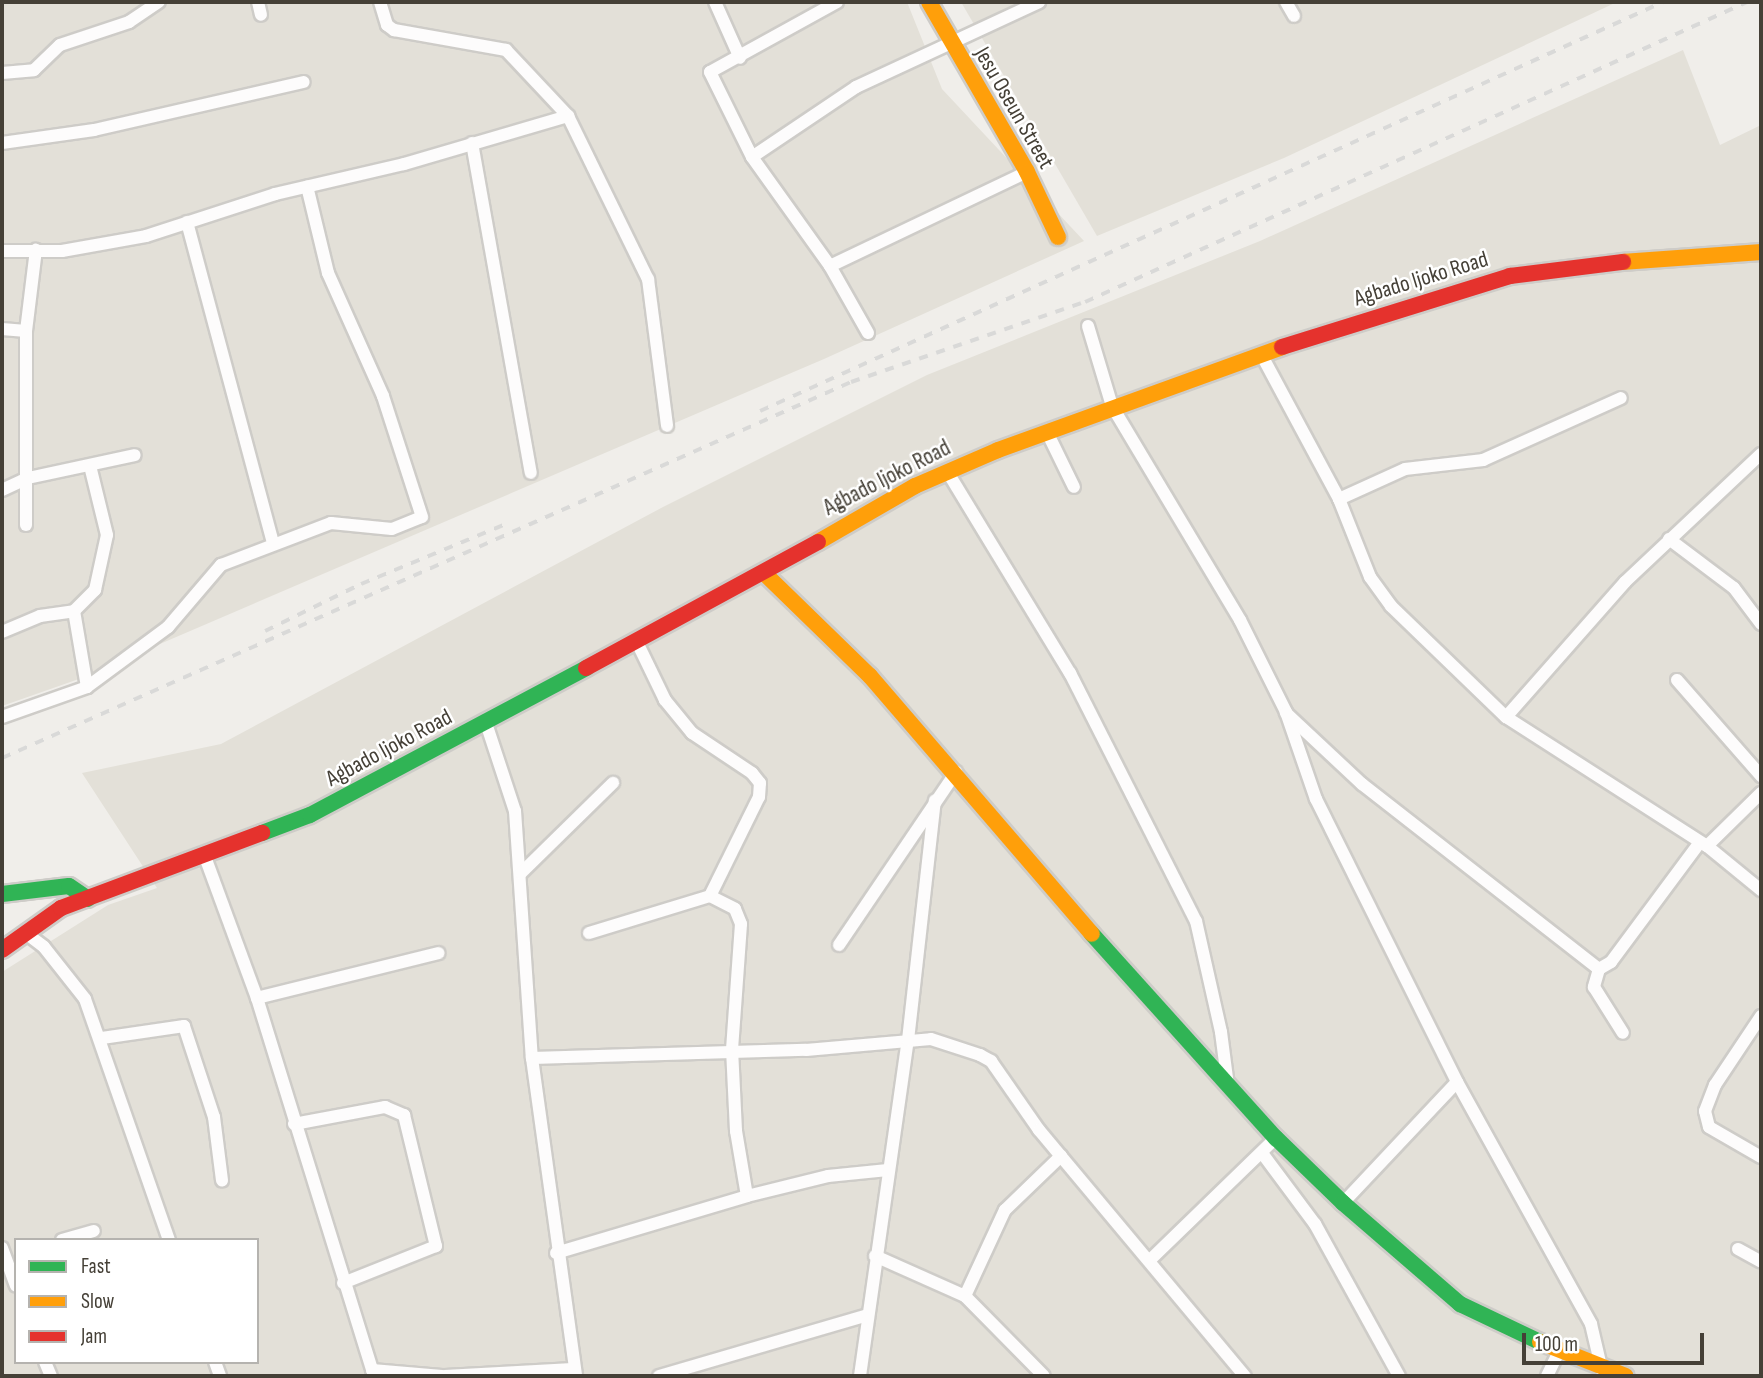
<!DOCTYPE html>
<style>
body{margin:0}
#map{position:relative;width:1763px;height:1378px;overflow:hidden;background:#f0eeea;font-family:"Sofia Sans Condensed",sans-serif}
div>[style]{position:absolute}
.residential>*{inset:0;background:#e3e0d8}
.roads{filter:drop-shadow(2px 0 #ceccc8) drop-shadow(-2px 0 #ceccc8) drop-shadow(0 2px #ceccc8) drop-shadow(0 -2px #ceccc8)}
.street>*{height:12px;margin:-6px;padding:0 6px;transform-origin:6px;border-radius:6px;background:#fdfcfc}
.fast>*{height:16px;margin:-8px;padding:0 8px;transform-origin:8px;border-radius:8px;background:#30b455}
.slow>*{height:16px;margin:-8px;padding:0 8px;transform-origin:8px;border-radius:8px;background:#ff9f0a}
.jam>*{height:16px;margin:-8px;padding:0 8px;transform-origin:8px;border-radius:8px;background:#e5322d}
.rail>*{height:3.5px;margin-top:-1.75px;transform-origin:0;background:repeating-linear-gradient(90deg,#d9d9d8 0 9px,transparent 0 18px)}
span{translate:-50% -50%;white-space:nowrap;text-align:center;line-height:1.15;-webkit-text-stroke:5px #fff;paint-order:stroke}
.street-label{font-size:23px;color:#454037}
.frame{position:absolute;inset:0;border:4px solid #454037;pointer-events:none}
.legend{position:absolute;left:14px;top:1238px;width:245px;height:126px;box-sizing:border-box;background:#fff;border:2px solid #b5b3af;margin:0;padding:9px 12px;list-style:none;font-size:21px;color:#454037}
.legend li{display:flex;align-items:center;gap:14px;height:35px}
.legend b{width:35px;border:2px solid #b5b3af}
.scale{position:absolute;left:1522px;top:1333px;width:182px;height:32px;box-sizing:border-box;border:4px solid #454037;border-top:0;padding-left:9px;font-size:21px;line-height:24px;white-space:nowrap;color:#454037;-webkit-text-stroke:5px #fff;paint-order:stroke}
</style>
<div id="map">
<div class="residential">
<div style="clip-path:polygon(2px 2px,907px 2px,942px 89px,1084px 241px,824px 359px,76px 680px,2px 706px)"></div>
<div style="clip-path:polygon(961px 2px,1617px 2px,1284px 158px,1097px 236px)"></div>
<div style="clip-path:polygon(evenodd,1683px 50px,1720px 145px,1761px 125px,1761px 1376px,2px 1376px,2px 972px,108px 905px,157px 888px,82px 773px,221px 744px,663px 507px,927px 375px,1260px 241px,1683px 50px,16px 1240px,257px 1240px,257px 1362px,16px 1362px,16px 1240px)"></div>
</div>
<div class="roads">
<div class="street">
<div style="left:258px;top:2px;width:13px;rotate:77deg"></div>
<div style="left:380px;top:2px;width:24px;rotate:73deg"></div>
<div style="left:387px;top:25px;width:9px;rotate:36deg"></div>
<div style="left:394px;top:30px;width:114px;rotate:10.1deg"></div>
<div style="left:506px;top:50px;width:91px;rotate:46.8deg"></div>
<div style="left:568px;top:116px;width:182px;rotate:63.9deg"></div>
<div style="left:648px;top:279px;width:148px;rotate:82.6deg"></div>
<div style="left:715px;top:2px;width:61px;rotate:65.9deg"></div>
<div style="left:837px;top:2px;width:145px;rotate:151.1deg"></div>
<div style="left:710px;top:72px;width:95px;rotate:63.7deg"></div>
<div style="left:752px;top:157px;width:134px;rotate:54.4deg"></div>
<div style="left:830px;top:266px;width:77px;rotate:60.4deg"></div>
<div style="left:1286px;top:2px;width:16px;rotate:60deg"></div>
<div style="left:2px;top:73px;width:32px;rotate:-5deg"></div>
<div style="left:34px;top:70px;width:36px;rotate:-44deg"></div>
<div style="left:60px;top:45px;width:73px;rotate:-18.4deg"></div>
<div style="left:129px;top:22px;width:36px;rotate:-34deg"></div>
<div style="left:2px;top:143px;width:93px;rotate:-8deg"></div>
<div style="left:94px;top:130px;width:215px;rotate:-12.9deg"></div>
<div style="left:472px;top:143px;width:335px;rotate:79.9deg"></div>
<div style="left:752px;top:157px;width:125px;rotate:-33.9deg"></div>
<div style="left:856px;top:87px;width:202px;rotate:-24.9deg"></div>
<div style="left:187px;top:222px;width:331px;rotate:75deg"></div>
<div style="left:2px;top:251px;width:60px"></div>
<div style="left:62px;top:251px;width:85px;rotate:-10.1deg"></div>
<div style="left:146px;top:236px;width:136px;rotate:-18deg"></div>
<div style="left:275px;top:194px;width:132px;rotate:-13.1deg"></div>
<div style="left:404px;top:164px;width:171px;rotate:-16.3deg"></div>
<div style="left:830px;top:266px;width:218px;rotate:-25.5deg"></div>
<div style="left:1088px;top:326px;width:84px;rotate:73.3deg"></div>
<div style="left:1112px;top:406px;width:249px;rotate:59.1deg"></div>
<div style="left:1240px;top:620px;width:103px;rotate:63.4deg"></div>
<div style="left:1286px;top:712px;width:92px;rotate:71deg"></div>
<div style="left:1316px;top:799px;width:316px;rotate:63.5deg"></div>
<div style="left:1457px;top:1082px;width:277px;rotate:61deg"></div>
<div style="left:1591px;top:1324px;width:48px;rotate:76.8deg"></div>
<div style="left:2px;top:329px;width:24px;rotate:5deg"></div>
<div style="left:1261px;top:354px;width:165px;rotate:61.7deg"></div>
<div style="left:1339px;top:499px;width:84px;rotate:68.3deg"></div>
<div style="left:1370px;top:577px;width:36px;rotate:54deg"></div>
<div style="left:1391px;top:606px;width:160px;rotate:44deg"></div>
<div style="left:1506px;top:717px;width:239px;rotate:32.7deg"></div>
<div style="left:1707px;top:846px;width:70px;rotate:39.2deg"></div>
<div style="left:1047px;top:432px;width:61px;rotate:63.9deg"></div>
<div style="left:947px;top:471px;width:237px;rotate:58.7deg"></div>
<div style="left:1070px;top:673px;width:278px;rotate:63.1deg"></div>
<div style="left:1196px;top:921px;width:114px;rotate:77.3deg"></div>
<div style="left:1221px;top:1032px;width:54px;rotate:82.6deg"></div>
<div style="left:2px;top:490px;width:29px;rotate:-25deg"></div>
<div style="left:28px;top:478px;width:109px;rotate:-12.1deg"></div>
<div style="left:1339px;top:499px;width:72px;rotate:-24.4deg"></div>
<div style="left:1405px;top:469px;width:79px;rotate:-6.6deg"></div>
<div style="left:1483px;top:460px;width:151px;rotate:-24.2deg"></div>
<div style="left:26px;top:525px;width:194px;rotate:-90deg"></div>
<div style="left:26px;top:331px;width:82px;rotate:-83deg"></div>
<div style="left:1669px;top:539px;width:81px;rotate:37deg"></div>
<div style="left:1734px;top:588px;width:45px;rotate:53.1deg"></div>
<div style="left:2px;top:632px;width:41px;rotate:-22.8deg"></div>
<div style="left:40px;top:616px;width:34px;rotate:-8deg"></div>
<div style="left:74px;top:611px;width:30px;rotate:-45deg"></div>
<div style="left:95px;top:590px;width:56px;rotate:-77.7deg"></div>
<div style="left:107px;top:535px;width:71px;rotate:-103.8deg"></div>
<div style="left:1677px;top:680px;width:128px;rotate:48.8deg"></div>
<div style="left:87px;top:687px;width:101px;rotate:-36.5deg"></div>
<div style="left:168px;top:627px;width:82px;rotate:-49.5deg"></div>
<div style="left:221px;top:565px;width:118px;rotate:-20.9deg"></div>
<div style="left:331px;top:523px;width:61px;rotate:5.6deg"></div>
<div style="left:392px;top:529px;width:32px;rotate:-22deg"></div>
<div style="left:422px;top:517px;width:127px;rotate:-107.9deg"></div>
<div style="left:383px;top:396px;width:135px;rotate:-114.1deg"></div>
<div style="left:328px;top:273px;width:89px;rotate:-103.6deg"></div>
<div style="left:1286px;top:713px;width:104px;rotate:43.1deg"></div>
<div style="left:1362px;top:784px;width:301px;rotate:38deg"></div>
<div style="left:1599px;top:969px;width:19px;rotate:106deg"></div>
<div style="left:1594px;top:987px;width:54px;rotate:57.8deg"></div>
<div style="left:2px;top:717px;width:90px;rotate:-19.4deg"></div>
<div style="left:87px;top:687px;width:77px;rotate:-99.7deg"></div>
<div style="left:1506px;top:717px;width:180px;rotate:-48.6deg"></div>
<div style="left:1625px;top:582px;width:187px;rotate:-43.3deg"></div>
<div style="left:486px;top:723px;width:93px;rotate:71.8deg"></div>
<div style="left:515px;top:811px;width:248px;rotate:86.1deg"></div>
<div style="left:532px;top:1058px;width:321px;rotate:82.1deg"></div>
<div style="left:1707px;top:846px;width:76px;rotate:-44.5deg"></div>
<div style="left:204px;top:854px;width:153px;rotate:69.8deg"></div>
<div style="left:257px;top:998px;width:396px;rotate:72.8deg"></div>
<div style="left:521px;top:873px;width:129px;rotate:-44.4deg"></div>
<div style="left:710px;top:896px;width:28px;rotate:27deg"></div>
<div style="left:735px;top:909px;width:16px;rotate:68deg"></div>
<div style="left:741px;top:924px;width:125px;rotate:94.1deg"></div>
<div style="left:732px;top:1049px;width:82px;rotate:87.2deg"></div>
<div style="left:736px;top:1131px;width:66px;rotate:80.4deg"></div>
<div style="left:589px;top:933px;width:127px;rotate:-17deg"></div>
<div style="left:710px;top:896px;width:110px;rotate:-63.7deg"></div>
<div style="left:759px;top:797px;width:14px;rotate:-86deg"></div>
<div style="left:760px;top:783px;width:13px;rotate:-129deg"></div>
<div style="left:752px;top:773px;width:72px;rotate:-146.3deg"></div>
<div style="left:692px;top:733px;width:43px;rotate:-129.3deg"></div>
<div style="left:665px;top:700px;width:67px;rotate:-115.8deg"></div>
<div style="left:27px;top:934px;width:21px;rotate:37deg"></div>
<div style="left:44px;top:947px;width:66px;rotate:51.7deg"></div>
<div style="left:85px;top:999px;width:255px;rotate:70.8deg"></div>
<div style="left:839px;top:945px;width:209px;rotate:-55.9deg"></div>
<div style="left:1599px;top:969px;width:14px;rotate:-30deg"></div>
<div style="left:1611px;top:962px;width:149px;rotate:-53.4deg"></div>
<div style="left:257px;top:998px;width:187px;rotate:-13.9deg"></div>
<div style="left:1761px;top:1016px;width:83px;rotate:123.7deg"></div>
<div style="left:1715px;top:1085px;width:28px;rotate:111deg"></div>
<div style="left:1705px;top:1111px;width:16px;rotate:76deg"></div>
<div style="left:1709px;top:1127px;width:60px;rotate:30deg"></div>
<div style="left:102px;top:1038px;width:83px;rotate:-8.3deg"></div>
<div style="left:184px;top:1026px;width:96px;rotate:71.8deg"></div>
<div style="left:214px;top:1117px;width:64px;rotate:82.8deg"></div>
<div style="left:532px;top:1058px;width:274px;rotate:-1.7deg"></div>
<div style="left:806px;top:1050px;width:125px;rotate:-5deg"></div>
<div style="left:931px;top:1039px;width:52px;rotate:18.1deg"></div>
<div style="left:980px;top:1055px;width:13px;rotate:29deg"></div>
<div style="left:991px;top:1061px;width:84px;rotate:55.2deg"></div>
<div style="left:1039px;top:1130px;width:321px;rotate:50.1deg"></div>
<div style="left:294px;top:1124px;width:93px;rotate:-10.6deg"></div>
<div style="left:385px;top:1107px;width:21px;rotate:23deg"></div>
<div style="left:404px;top:1115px;width:135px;rotate:76.3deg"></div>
<div style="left:436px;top:1246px;width:100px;rotate:158.3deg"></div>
<div style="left:1262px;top:1153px;width:89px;rotate:53.3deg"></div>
<div style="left:1315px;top:1224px;width:174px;rotate:61.1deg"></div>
<div style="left:1343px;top:1203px;width:166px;rotate:-46.7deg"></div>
<div style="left:62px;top:1240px;width:33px;rotate:-16deg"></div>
<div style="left:2px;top:1248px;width:40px;rotate:69.8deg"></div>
<div style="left:1738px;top:1249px;width:26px;rotate:29deg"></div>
<div style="left:556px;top:1253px;width:199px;rotate:-16.6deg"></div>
<div style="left:747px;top:1196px;width:83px;rotate:-13.9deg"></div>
<div style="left:828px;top:1176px;width:60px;rotate:-5.7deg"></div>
<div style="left:875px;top:1256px;width:98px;rotate:24deg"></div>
<div style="left:965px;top:1296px;width:112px;rotate:45.4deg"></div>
<div style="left:1151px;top:1259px;width:174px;rotate:-44.1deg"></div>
<div style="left:965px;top:1296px;width:95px;rotate:-65.1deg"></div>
<div style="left:1005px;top:1210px;width:78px;rotate:-44deg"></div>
<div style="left:45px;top:1362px;width:15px;rotate:67deg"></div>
<div style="left:215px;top:1362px;width:15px;rotate:70deg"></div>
<div style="left:372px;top:1370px;width:70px;rotate:4.9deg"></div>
<div style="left:445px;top:1376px;width:128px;rotate:-3.1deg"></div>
<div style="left:659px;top:1376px;width:217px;rotate:-16.3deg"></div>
<div style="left:860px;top:1376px;width:339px;rotate:-81.9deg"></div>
<div style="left:908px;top:1040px;width:241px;rotate:-83.6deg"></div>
<div style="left:1547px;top:1376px;width:28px;rotate:-64deg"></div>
</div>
<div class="fast">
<div style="left:262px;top:833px;width:51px;rotate:-20.6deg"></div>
<div style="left:310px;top:815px;width:313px;rotate:-28deg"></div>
<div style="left:2px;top:894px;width:67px;rotate:-6.8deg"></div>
<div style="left:69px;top:886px;width:23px;rotate:34deg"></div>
<div style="left:1092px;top:934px;width:275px;rotate:48deg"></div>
<div style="left:1276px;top:1138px;width:93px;rotate:44.1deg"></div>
<div style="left:1343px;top:1203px;width:155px;rotate:40.8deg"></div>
<div style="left:1460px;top:1304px;width:89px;rotate:25.4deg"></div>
</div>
<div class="slow">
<div style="left:929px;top:2px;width:196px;rotate:60deg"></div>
<div style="left:1027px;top:172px;width:72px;rotate:64.5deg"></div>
<div style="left:1623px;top:262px;width:138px;rotate:-4.1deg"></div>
<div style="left:818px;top:542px;width:112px;rotate:-30deg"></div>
<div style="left:915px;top:486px;width:90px;rotate:-23.4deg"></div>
<div style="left:998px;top:450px;width:302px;rotate:-19.9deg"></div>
<div style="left:764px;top:573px;width:148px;rotate:44.2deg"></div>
<div style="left:870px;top:676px;width:340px;rotate:49.3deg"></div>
<div style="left:1540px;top:1342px;width:92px;rotate:21.6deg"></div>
</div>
<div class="jam">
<div style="left:1282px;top:347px;width:239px;rotate:-17.3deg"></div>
<div style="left:1510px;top:276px;width:114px;rotate:-7.1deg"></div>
<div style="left:586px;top:668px;width:264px;rotate:-28.5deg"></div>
<div style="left:2px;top:950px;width:72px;rotate:-35.4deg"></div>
<div style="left:61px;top:908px;width:215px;rotate:-20.5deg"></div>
</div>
</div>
<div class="rail">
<div style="left:760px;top:411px;width:991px;rotate:-24.37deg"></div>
<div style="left:265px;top:631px;width:107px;rotate:-26.1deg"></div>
<div style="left:361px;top:584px;width:159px;rotate:-22.5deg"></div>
<div style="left:2px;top:758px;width:929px;rotate:-23.89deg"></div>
<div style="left:851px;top:382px;width:247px;rotate:-18.9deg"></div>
<div style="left:1085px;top:302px;width:727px;rotate:-24.38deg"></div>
</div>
<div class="street-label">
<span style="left:1014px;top:108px;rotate:60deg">Jesu Oseun Street</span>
<span style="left:1421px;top:279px;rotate:-17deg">Agbado Ijoko Road</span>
<span style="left:887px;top:478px;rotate:-27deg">Agbado Ijoko Road</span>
<span style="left:389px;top:748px;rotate:-28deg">Agbado Ijoko Road</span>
</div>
<div class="frame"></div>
<ul class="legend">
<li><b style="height:9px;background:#30b455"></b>Fast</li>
<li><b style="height:9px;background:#ff9f0a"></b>Slow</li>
<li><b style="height:9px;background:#e5322d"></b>Jam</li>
</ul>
<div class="scale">100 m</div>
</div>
